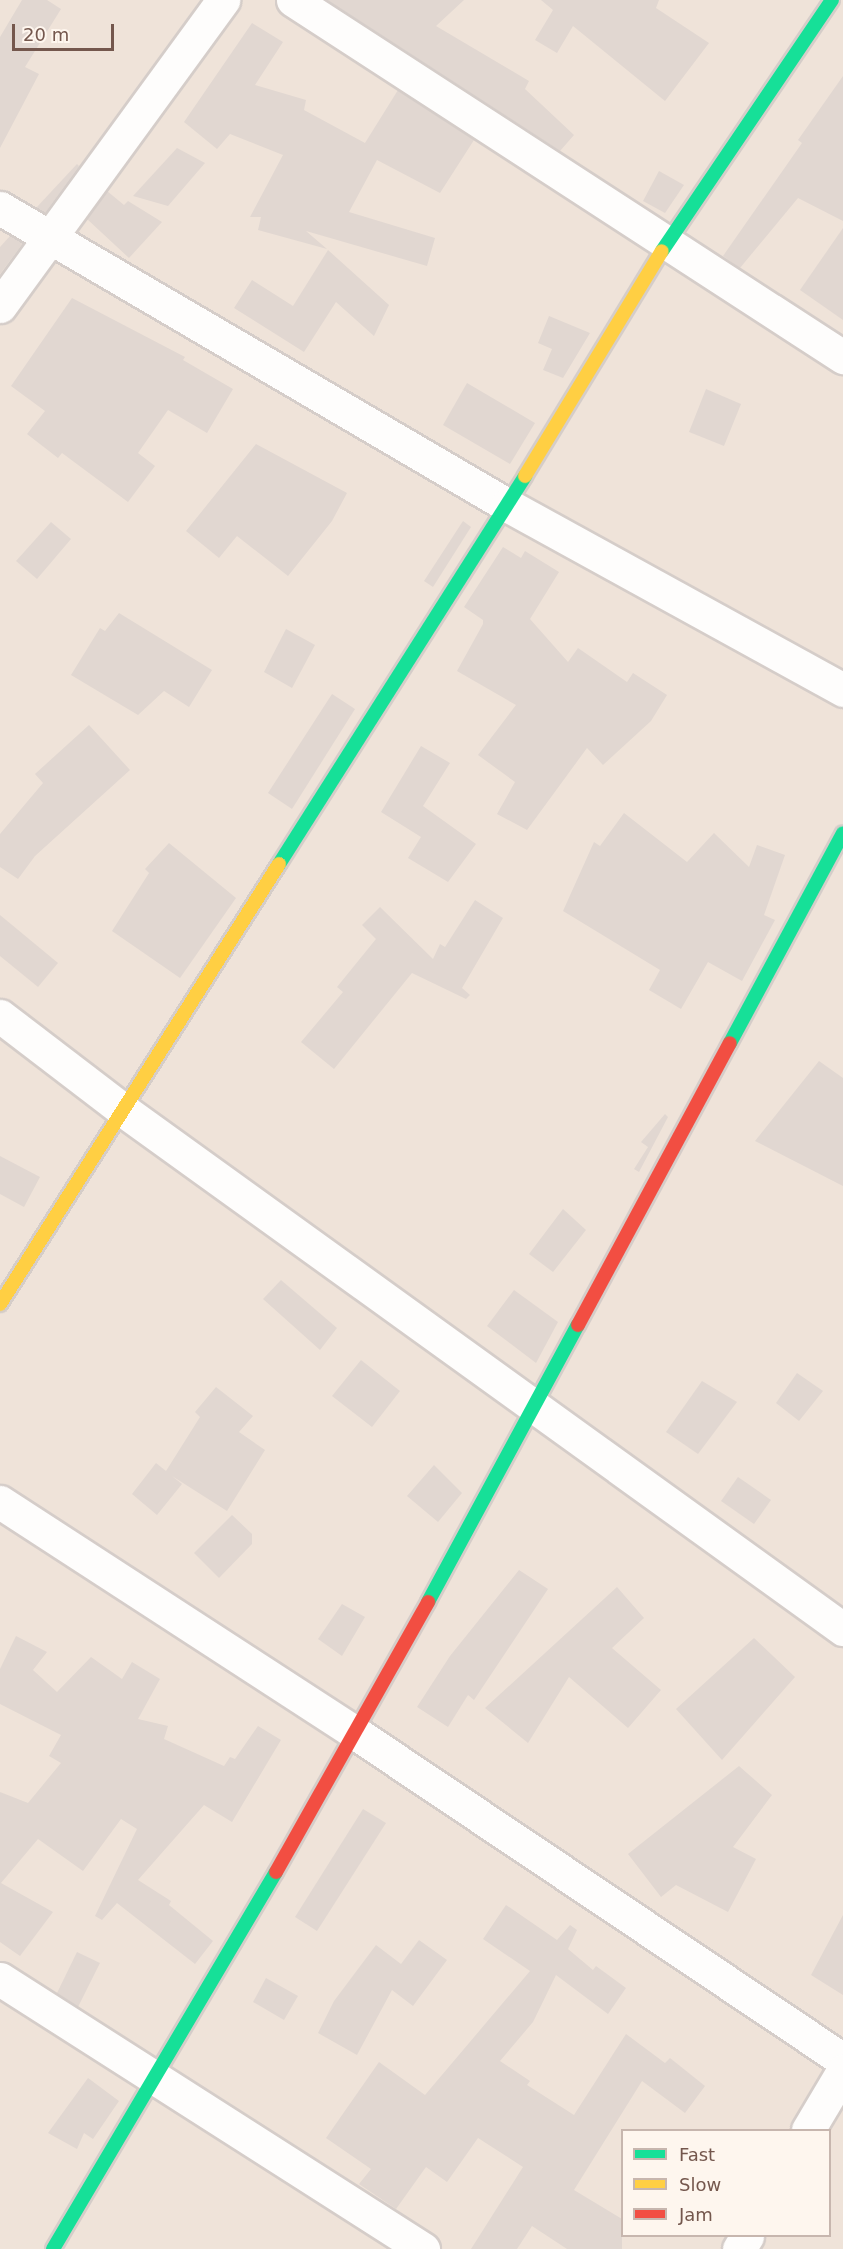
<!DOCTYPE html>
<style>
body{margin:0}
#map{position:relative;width:843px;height:2249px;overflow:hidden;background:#f6f1eb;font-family:"DejaVu Sans",sans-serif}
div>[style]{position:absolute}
.residential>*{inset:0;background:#efe3d9}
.building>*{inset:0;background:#e1d7d1}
.roads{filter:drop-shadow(2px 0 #d5cdc9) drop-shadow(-2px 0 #d5cdc9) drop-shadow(0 2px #d5cdc9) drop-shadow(0 -2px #d5cdc9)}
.street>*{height:33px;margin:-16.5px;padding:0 16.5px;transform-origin:16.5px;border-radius:16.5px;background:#fefdfc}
.fast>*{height:14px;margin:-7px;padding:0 7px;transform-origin:7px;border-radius:7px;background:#16e098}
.slow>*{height:14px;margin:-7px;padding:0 7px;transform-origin:7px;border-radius:7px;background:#ffcf43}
.jam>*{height:14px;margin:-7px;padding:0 7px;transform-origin:7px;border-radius:7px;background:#f24e42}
span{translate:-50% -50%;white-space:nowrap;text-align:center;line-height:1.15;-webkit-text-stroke:6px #fef6ee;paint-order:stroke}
.legend{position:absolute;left:621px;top:2129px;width:210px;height:108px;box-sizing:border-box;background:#fef6ee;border:2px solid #c7b6ae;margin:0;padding:8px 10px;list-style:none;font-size:18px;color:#74574d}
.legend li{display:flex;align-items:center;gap:12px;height:30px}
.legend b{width:30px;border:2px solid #c7b6ae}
.scale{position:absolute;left:12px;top:24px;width:102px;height:27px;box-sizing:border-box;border:3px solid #74574d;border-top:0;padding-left:8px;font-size:18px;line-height:21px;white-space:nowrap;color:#74574d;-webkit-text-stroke:4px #fef6ee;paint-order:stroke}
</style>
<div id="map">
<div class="residential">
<div style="clip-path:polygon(evenodd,0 0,843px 0,843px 2249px,0 2249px,0 0,622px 2130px,830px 2130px,830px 2236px,622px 2236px,622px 2130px)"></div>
</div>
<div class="building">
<div style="clip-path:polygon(22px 0,47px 0,61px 9px,25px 67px,39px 74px,0 148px,0 37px)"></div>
<div style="clip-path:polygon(327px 0,464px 0,436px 26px,529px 81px,525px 89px,574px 135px,560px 151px)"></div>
<div style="clip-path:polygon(541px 0,659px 0,656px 8px,709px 43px,665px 101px,573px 26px,557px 53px,535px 40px,553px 10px)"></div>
<div style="clip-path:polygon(252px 23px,283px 42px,255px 85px,306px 100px,304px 110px,365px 143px,398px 90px,474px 140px,440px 193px,377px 160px,349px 212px,435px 238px,427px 266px,306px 231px,327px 249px,258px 230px,261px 217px,250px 217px,283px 155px,230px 134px,217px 149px,184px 122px)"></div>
<div style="clip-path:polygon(843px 76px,843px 221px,798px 198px,740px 268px,723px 256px,802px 143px,798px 140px)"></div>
<div style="clip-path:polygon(177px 148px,205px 163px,168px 206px,133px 196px)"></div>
<div style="clip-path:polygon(77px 164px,79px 166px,45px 213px,36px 208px)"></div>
<div style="clip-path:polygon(659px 171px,684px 185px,665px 213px,643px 201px)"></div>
<div style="clip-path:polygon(107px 191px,124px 205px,128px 201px,162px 222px,129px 258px,87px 219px)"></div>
<div style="clip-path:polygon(843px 228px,843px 320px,800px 290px)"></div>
<div style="clip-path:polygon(10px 236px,23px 243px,0 274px,0 247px)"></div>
<div style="clip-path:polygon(328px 250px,389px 305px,374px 336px,336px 302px,304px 352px,234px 308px,252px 280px,293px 306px)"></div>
<div style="clip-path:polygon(72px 298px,185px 357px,183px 360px,233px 389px,207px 433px,168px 410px,138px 453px,155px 466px,128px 502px,62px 453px,58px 458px,27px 434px,45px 411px,11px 386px)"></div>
<div style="clip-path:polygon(549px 316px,590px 333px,563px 378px,543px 370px,552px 349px,538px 343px)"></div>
<div style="clip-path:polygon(467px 383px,535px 423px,510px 464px,443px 425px)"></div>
<div style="clip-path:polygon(706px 389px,741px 404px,724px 446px,689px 432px)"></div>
<div style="clip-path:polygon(256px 444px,347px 493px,332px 521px,288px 576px,237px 536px,219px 558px,186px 531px)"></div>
<div style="clip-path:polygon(463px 521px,471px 527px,433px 587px,424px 581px)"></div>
<div style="clip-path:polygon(51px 522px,71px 539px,37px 579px,16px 561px)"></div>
<div style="clip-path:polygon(503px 547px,521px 558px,525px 551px,559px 572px,530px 619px,568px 662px,578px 648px,627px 682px,633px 673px,667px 695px,651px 721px,603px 765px,587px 748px,527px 830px,497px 814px,515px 782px,478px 755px,516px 705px,457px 671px,483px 624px,483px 620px,464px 607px)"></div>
<div style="clip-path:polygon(119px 613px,212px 670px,189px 707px,164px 691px,138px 715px,71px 675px,100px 628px,105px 631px)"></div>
<div style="clip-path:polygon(286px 629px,315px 645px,292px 688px,264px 672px)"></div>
<div style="clip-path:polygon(332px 694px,355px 709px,292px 809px,268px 793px)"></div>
<div style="clip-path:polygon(89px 725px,130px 770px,35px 856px,18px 879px,0 867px,0 834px,43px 783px,35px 774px)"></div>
<div style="clip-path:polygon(421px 746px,450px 763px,423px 806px,476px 844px,448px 882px,408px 858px,421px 837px,381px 812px)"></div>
<div style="clip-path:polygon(624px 813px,687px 862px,714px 833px,749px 867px,757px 845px,785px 855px,764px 915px,775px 920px,742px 981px,708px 962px,681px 1009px,649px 990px,660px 970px,563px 911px,594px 842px,600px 846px)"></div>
<div style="clip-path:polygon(169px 843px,236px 898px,180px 978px,112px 931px,149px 873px,145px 869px)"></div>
<div style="clip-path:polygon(475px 900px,503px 918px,462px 988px,470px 995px,466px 999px,412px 973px,334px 1069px,301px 1042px,343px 992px,337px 987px,376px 939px,362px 925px,380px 907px,433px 959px,440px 944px,445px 947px)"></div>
<div style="clip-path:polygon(0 915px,58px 963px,38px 987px,0 956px)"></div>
<div style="clip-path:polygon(819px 1061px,843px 1078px,843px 1186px,755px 1141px)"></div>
<div style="clip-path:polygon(665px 1114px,668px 1117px,639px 1172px,634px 1169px,648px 1147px,641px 1142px)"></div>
<div style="clip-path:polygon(0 1156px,40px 1177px,24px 1207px,0 1194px)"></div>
<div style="clip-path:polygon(563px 1209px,586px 1230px,553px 1272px,529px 1254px)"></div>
<div style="clip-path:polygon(281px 1280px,337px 1328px,320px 1350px,263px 1299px)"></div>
<div style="clip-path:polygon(514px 1290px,558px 1322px,536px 1363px,487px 1326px)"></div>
<div style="clip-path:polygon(361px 1360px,400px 1391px,372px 1427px,332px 1396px)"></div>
<div style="clip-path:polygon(797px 1373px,823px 1391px,799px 1421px,776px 1403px)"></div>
<div style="clip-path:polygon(702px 1381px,737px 1402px,698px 1454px,666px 1432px)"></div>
<div style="clip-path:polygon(216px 1387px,253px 1416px,239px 1432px,265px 1450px,227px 1511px,172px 1476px,182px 1484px,157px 1515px,132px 1494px,156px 1463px,166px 1471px,200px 1417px,195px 1412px)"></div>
<div style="clip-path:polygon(434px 1465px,462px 1493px,438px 1522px,407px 1496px)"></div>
<div style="clip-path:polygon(738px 1477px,771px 1500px,754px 1524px,721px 1501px)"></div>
<div style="clip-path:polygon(232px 1515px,252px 1534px,252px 1544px,219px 1578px,194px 1553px)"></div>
<div style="clip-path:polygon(519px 1570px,548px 1589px,474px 1700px,468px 1695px,448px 1727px,417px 1707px,450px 1656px)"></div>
<div style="clip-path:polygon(617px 1587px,644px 1618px,612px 1648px,661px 1690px,628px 1728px,569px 1677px,528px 1743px,485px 1708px)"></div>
<div style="clip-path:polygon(342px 1604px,365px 1617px,342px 1656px,318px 1639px)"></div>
<div style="clip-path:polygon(16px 1636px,47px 1652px,33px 1670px,57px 1692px,91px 1657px,122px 1679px,132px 1662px,160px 1679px,138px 1719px,168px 1726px,164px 1739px,224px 1766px,230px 1757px,235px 1759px,258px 1726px,281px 1740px,232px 1822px,204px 1805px,138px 1880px,171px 1901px,169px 1905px,213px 1941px,195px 1964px,117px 1903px,102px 1920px,95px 1916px,137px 1829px,121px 1819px,83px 1871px,38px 1839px,1px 1883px,53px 1912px,20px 1956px,0 1942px,0 1792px,28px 1803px,61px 1763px,49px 1756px,61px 1735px,0 1704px,0 1669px)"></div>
<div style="clip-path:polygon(754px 1638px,795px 1677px,722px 1760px,676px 1709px)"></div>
<div style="clip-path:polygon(739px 1766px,772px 1795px,733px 1847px,756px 1859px,728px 1912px,676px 1885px,661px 1897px,628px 1854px)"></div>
<div style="clip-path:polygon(363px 1809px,386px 1823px,317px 1931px,295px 1917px)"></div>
<div style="clip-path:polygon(506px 1905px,557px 1940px,570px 1925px,577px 1930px,568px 1949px,593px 1970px,596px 1966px,626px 1988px,608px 2014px,556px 1975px,533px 2022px,500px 2061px,530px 2081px,527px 2085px,574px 2115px,626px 2034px,665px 2063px,670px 2058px,705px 2086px,685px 2113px,642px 2081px,574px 2190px,622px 2219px,622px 2249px,567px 2249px,532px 2226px,517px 2249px,471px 2249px,523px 2167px,478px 2138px,447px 2182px,426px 2167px,396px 2209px,359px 2184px,371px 2169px,326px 2138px,379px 2062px,425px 2095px,530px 1971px,483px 1939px)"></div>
<div style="clip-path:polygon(843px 1915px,843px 1995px,811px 1975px)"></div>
<div style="clip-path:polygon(419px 1940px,447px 1960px,413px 2006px,392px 1990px,357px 2055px,318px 2033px,334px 2001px,376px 1945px,401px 1964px)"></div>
<div style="clip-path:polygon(77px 1952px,100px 1963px,78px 2007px,57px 1993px)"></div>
<div style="clip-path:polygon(266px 1978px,298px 1996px,284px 2020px,253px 2002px)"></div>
<div style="clip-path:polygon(88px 2078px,119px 2101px,93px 2139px,84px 2133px,77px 2149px,48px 2133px)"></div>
</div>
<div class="roads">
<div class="street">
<div style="left:293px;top:0;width:656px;rotate:32.99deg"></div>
<div style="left:0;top:208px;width:588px;rotate:30.36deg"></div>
<div style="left:507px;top:505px;width:384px;rotate:28.8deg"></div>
<div style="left:0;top:306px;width:379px;rotate:-53.9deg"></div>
<div style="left:0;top:1016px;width:155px;rotate:37.4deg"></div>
<div style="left:123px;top:1110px;width:888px;rotate:35.79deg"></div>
<div style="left:0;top:1502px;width:426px;rotate:33deg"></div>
<div style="left:357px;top:1734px;width:585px;rotate:33.85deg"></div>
<div style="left:0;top:1979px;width:502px;rotate:32.55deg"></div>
<div style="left:808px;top:2130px;width:69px;rotate:-59.3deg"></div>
<div style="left:739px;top:2249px;width:15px;rotate:-58deg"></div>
</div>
<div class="fast">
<div style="left:662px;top:251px;width:303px;rotate:-55.9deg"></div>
<div style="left:279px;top:864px;width:459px;rotate:-57.6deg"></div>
<div style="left:730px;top:1043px;width:238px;rotate:-61.7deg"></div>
<div style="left:428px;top:1602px;width:315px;rotate:-61.6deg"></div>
<div style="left:53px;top:2249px;width:438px;rotate:-59.4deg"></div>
</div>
<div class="slow">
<div style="left:525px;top:476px;width:263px;rotate:-58.7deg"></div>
<div style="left:0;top:1304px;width:521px;rotate:-57.62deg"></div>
</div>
<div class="jam">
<div style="left:578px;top:1325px;width:320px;rotate:-61.7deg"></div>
<div style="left:276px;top:1872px;width:310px;rotate:-60.6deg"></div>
</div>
</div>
<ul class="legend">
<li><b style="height:8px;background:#16e098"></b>Fast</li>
<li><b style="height:8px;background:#ffcf43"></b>Slow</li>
<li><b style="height:8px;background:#f24e42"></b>Jam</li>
</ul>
<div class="scale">20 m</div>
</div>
